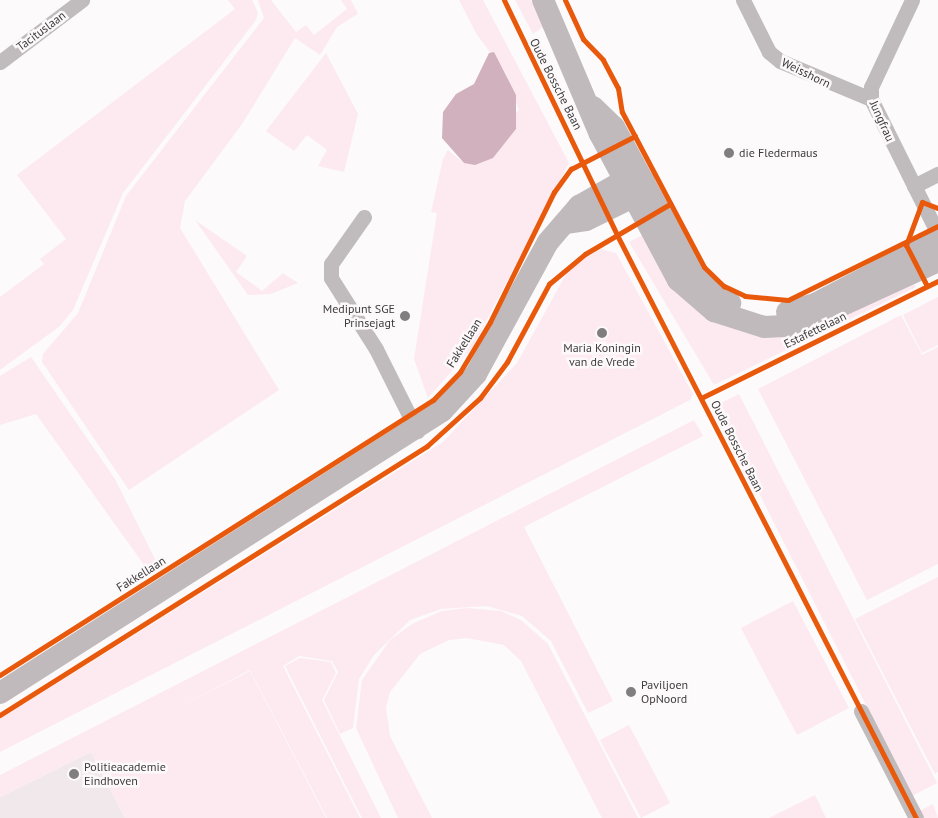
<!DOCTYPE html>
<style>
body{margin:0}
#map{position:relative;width:938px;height:818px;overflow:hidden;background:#fcfafb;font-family:"PT Sans",sans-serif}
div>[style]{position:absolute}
.built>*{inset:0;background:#f0e8eb}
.green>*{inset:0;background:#fdeaf1}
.water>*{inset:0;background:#d1b1bd}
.street>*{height:15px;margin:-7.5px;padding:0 7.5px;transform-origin:7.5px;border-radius:7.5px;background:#c0bcbe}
.secondary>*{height:22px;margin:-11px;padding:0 11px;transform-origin:11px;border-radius:11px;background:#c0babd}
.cycleway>*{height:5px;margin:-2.5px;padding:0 2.5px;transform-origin:2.5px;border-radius:2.5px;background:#e8590c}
.dots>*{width:14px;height:14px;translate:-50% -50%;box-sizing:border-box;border:2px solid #fdf9fa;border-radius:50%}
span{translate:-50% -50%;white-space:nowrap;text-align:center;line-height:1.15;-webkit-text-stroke:5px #fdf9fa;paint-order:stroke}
.street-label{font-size:12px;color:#3d3c3c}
.poi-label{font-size:12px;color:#3d3c3c}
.left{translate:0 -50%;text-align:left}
.right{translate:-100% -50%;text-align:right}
</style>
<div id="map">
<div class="built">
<div style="clip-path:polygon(91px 752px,125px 818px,0 818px,0 797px)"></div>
</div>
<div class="green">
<div style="clip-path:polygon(228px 0,252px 0,258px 13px,256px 20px,123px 193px,73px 310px,60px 326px,0 370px,0 297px,44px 264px,40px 259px,66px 239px,17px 175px,235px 9px)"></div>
<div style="clip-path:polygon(258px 0,271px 0,296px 32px,306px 25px,314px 35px,347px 9px,341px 0,351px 0,358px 14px,337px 27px,320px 55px,295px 38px,242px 124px,185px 201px,180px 228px,279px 390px,129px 490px,42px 362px,43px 354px,78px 313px,126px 196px,264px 18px)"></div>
<div style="clip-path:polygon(459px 0,483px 0,569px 163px,472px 348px,428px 398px,414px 359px,437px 213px,431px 212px,443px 159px,448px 150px,464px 163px,519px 110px,505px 72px,477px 35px)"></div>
<div style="clip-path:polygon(515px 0,531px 0,544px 26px,533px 34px)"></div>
<div style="clip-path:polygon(326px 53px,358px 114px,344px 172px,318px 166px,327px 150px,307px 135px,294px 151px,266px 131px)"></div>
<div style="clip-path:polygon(195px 220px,247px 256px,236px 272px,262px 291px,283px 273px,298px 283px,271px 294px,248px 295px)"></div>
<div style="clip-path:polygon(645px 234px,738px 328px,911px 279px,916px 287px,714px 385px,629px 242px)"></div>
<div style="clip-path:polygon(601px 249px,616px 253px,693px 394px,690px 400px,0 752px,0 719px,443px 442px,517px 363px,570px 267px)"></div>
<div style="clip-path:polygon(938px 297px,938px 345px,922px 353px,903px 315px)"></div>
<div style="clip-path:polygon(901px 315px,922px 355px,938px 347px,938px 564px,867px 600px,758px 389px)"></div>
<div style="clip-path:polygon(31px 357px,115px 479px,156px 561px,147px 569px,36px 414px,0 425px,0 376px)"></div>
<div style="clip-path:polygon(739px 394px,937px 783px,912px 796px,715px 406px)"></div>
<div style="clip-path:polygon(694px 420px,703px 436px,524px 527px,613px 701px,588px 713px,551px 641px,522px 616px,487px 606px,441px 609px,410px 620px,374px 655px,359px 679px,353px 728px,340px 734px,324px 700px,338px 672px,332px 661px,299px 656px,283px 666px,360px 818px,327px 818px,250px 670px,177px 708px,250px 671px,326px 818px,125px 818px,91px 752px,0 797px,0 775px)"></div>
<div style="clip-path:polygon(938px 577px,938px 772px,935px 774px,855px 619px)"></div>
<div style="clip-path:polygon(793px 601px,849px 708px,797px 735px,741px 628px)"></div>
<div style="clip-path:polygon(467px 608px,501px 611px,521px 620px,548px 644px,638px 818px,602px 818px,521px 661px,504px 645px,467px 638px,449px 640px,420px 654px,390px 692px,386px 707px,390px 736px,432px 818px,398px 818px,356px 728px,362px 680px,390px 640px,412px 624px,442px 611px)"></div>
<div style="clip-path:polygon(300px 658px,331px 662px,336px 673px,322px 700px,381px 818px,362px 818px,285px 666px)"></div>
<div style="clip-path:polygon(629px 725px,670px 803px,641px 818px,600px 740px)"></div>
<div style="clip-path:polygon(815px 795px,826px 818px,769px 818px)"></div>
<div style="clip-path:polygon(933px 804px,938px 818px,922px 818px,919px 811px)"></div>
</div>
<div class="water">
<div style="clip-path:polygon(494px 52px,516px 95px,516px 129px,493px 158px,475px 165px,464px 163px,442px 138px,443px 112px,456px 94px,474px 84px,489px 53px)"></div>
</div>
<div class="street">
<div style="left:743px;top:0;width:58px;rotate:63.4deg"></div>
<div style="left:769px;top:52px;width:14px;rotate:39deg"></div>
<div style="left:780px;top:61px;width:99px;rotate:22.7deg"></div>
<div style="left:912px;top:0;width:96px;rotate:115.2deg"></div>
<div style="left:871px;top:87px;width:12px;rotate:90deg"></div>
<div style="left:871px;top:99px;width:151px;rotate:63.6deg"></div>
<div style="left:0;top:62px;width:103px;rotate:-37.1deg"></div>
<div style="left:914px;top:186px;width:27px;rotate:-27deg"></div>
<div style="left:364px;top:217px;width:57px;rotate:125.1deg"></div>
<div style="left:331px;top:264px;width:14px;rotate:90deg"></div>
<div style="left:331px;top:278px;width:84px;rotate:57.6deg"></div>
<div style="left:376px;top:349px;width:92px;rotate:63.4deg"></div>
<div style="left:861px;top:711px;width:120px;rotate:62.8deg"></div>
</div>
<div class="secondary">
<div style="left:543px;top:0;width:146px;rotate:67deg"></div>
<div style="left:600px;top:134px;width:166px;rotate:61.9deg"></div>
<div style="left:678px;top:280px;width:48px;rotate:40.7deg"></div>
<div style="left:714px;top:311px;width:52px;rotate:17.7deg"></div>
<div style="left:764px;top:327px;width:35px;rotate:-3deg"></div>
<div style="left:799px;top:325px;width:153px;rotate:-24.7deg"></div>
<div style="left:593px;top:107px;width:29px;rotate:44deg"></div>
<div style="left:614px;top:127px;width:166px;rotate:61.6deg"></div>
<div style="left:693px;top:273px;width:48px;rotate:39deg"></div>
<div style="left:567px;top:223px;width:19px;rotate:-9deg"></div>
<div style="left:586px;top:220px;width:52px;rotate:-26.1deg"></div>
<div style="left:633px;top:197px;width:15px;rotate:-53deg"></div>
<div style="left:787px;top:312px;width:29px;rotate:-16deg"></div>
<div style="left:815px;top:304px;width:139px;rotate:-27.5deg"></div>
<div style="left:0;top:693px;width:524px;rotate:-32.54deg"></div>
<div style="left:442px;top:411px;width:50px;rotate:-47.4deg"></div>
<div style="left:476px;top:374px;width:150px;rotate:-61.4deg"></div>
<div style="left:548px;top:242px;width:48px;rotate:-49.3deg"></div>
<div style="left:579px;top:206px;width:53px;rotate:-29.5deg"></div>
<div style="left:625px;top:180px;width:19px;rotate:3deg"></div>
</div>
<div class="cycleway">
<div style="left:504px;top:0;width:261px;rotate:64.3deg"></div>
<div style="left:617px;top:235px;width:655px;rotate:62.85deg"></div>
<div style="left:565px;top:0;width:43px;rotate:65.2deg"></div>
<div style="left:583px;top:39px;width:29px;rotate:46deg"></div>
<div style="left:603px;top:60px;width:32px;rotate:62deg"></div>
<div style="left:618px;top:88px;width:24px;rotate:81deg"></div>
<div style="left:622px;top:112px;width:175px;rotate:62.1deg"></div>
<div style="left:704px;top:267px;width:28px;rotate:44deg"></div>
<div style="left:724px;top:286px;width:23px;rotate:25deg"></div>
<div style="left:745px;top:296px;width:43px;rotate:5.3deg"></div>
<div style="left:788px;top:300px;width:167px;rotate:-26.3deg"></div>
<div style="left:927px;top:286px;width:46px;rotate:-117.1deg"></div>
<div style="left:906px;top:245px;width:46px;rotate:-69.6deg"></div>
<div style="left:922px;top:202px;width:17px;rotate:21deg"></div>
<div style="left:701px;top:398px;width:264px;rotate:-26.3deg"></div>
<div style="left:0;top:675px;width:513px;rotate:-32.42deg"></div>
<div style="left:433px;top:400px;width:39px;rotate:-46deg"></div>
<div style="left:460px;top:372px;width:58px;rotate:-59deg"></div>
<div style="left:490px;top:322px;width:145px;rotate:-63.8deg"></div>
<div style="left:554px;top:192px;width:29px;rotate:-54deg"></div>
<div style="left:571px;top:169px;width:72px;rotate:-27.3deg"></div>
<div style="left:0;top:715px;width:505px;rotate:-32.21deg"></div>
<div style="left:427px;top:446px;width:72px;rotate:-42.2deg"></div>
<div style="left:480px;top:398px;width:45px;rotate:-53.1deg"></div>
<div style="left:507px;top:362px;width:89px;rotate:-61.7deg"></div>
<div style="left:549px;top:284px;width:47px;rotate:-39.8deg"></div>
<div style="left:585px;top:254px;width:99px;rotate:-30.5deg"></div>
</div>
<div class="dots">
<div style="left:729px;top:153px;background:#807e7f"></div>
<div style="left:405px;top:316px;background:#807e7f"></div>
<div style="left:602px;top:333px;background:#807e7f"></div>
<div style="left:631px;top:692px;background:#807e7f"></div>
<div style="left:74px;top:774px;background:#807e7f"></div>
</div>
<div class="street-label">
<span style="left:41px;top:31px;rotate:-37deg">Tacituslaan</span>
<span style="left:806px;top:73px;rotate:26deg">Weisshorn</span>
<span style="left:556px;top:84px;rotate:63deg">Oude Bossche Baan</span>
<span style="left:882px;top:121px;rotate:66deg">Jungfrau</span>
<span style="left:815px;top:330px;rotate:-26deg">Estafettelaan</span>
<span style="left:464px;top:343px;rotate:-58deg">Fakkellaan</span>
<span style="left:737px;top:446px;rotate:63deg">Oude Bossche Baan</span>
<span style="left:141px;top:574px;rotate:-32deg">Fakkellaan</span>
</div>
<div class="poi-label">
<span class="left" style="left:739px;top:153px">die Fledermaus</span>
<span class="right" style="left:395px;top:316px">Medipunt SGE<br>Prinsejagt</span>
<span style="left:602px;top:355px">Maria Koningin<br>van de Vrede</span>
<span class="left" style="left:641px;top:692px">Paviljoen<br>OpNoord</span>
<span class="left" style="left:84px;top:774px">Politieacademie<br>Eindhoven</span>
</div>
</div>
